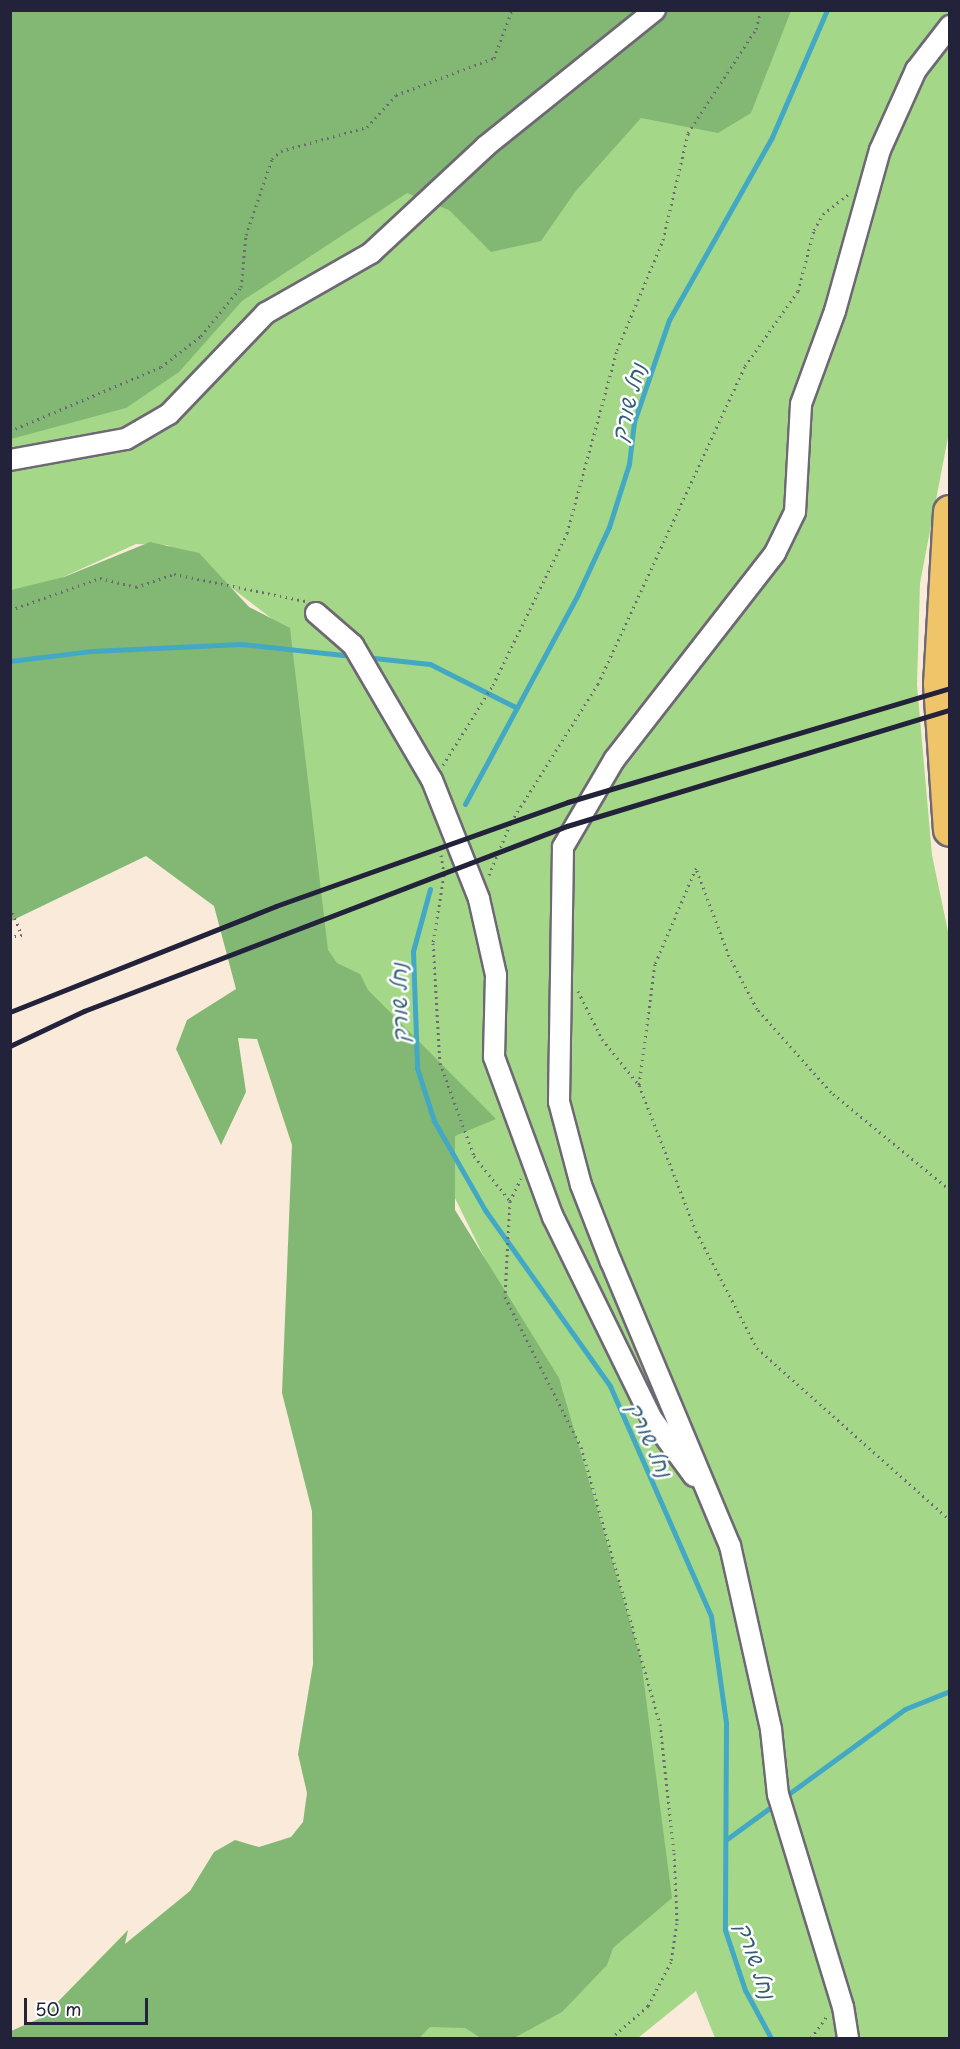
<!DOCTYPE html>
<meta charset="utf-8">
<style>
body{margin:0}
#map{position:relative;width:960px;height:2049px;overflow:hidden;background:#f9eada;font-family:"Playpen Sans","Playpen Sans Hebrew",sans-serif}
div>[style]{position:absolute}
.green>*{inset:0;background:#a4d888}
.forest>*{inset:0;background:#83b874}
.stream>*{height:5px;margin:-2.5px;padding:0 2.5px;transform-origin:2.5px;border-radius:2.5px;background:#43a8c3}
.path>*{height:3px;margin-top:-1.5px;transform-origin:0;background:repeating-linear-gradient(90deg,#6d6873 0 1.5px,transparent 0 6px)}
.roads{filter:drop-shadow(2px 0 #6d6873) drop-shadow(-2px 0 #6d6873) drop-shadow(0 2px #6d6873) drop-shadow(0 -2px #6d6873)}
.minor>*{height:20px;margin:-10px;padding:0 10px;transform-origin:10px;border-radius:10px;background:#fff}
.trunk>*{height:32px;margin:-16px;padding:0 16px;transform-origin:16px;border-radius:16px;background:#f0c469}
.rail>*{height:4.5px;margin:-2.25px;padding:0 2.25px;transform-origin:2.25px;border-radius:2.25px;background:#22223b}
span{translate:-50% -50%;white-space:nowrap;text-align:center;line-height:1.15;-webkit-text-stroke:5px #fff;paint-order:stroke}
.water-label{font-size:21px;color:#315e78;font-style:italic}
.frame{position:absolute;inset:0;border:12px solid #22223b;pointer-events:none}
.scale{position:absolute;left:24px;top:1998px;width:124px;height:27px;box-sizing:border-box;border:3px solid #22223b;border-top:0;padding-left:8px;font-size:18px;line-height:21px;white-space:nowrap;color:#22223b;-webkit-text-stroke:4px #fff;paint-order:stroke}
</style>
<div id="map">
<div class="green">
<div style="clip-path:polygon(748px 11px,949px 11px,950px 427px,920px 583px,917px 685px,932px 855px,950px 941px,949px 2038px,715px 2038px,696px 1991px,638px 2038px,387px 2038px,547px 1384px,446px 1180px,328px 965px,280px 625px,186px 553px,167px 545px,136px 544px,59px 579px,11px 592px,10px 411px,182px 340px,417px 174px,572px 169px)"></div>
</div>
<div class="forest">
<div style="clip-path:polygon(11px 11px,791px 11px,751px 113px,718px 133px,641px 118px,575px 192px,541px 241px,491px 252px,449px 210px,407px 193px,242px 301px,179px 372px,126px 408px,11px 439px)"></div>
<div style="clip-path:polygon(150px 542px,199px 553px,249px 607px,290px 628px,328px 950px,337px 963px,360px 974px,368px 990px,496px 1119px,455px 1136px,455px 1210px,559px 1378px,641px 1660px,672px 1898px,613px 1948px,607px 1965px,562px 2012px,514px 2038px,481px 2038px,465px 2028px,430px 2027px,419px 2038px,11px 2038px,11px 2031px,43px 2017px,128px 1930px,125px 1944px,190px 1891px,214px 1852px,235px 1840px,259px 1847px,291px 1837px,303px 1822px,307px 1793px,298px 1754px,313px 1664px,312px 1511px,282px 1393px,292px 1145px,257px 1039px,238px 1038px,246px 1092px,221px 1145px,176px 1049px,187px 1020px,236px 989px,214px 906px,146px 856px,11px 921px,11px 590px,64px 577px)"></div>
</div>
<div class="stream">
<div style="left:365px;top:657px;width:65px;rotate:6.1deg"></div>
<div style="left:430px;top:664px;width:95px;rotate:26.8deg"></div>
<div style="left:10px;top:661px;width:83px;rotate:-7deg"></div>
<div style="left:92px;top:651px;width:149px;rotate:-2.7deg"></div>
<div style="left:241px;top:644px;width:112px;rotate:6.2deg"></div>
<div style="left:465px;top:804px;width:238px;rotate:-61.7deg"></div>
<div style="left:578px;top:594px;width:74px;rotate:-65.2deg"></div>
<div style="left:609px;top:527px;width:66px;rotate:-72.4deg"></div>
<div style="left:629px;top:464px;width:42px;rotate:-83.2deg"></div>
<div style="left:634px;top:422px;width:108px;rotate:-71.1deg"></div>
<div style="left:669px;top:320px;width:210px;rotate:-60.6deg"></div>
<div style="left:772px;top:137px;width:138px;rotate:-66.6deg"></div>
<div style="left:430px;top:889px;width:64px;rotate:105.3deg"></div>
<div style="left:413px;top:951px;width:117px;rotate:88deg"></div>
<div style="left:417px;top:1068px;width:56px;rotate:72.2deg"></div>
<div style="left:434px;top:1121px;width:103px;rotate:60.2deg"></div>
<div style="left:485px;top:1210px;width:216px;rotate:54.6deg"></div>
<div style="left:610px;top:1386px;width:251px;rotate:66.3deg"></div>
<div style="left:711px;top:1616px;width:108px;rotate:82deg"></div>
<div style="left:726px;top:1723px;width:207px;rotate:90.3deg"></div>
<div style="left:725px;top:1930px;width:63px;rotate:71.6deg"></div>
<div style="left:745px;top:1990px;width:55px;rotate:61.6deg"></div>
<div style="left:783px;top:1798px;width:151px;rotate:-36.1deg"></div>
<div style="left:905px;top:1709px;width:48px;rotate:-21.8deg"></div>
<div style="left:727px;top:1839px;width:59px;rotate:-36.1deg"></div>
</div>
<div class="path">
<div style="left:10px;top:431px;width:164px;rotate:-23deg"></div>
<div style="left:161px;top:367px;width:51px;rotate:-37.8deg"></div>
<div style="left:201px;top:336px;width:63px;rotate:-50.8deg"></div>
<div style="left:241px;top:287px;width:52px;rotate:-84.5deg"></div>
<div style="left:246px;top:235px;width:80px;rotate:-71.1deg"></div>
<div style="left:272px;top:159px;width:12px;rotate:-42deg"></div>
<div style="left:281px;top:151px;width:89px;rotate:-15.6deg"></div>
<div style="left:367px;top:127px;width:43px;rotate:-47.8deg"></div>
<div style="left:396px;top:95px;width:105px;rotate:-20.7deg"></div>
<div style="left:494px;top:58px;width:51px;rotate:-69.4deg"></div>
<div style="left:10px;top:610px;width:96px;rotate:-19.6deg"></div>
<div style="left:100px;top:578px;width:37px;rotate:14deg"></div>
<div style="left:136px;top:587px;width:40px;rotate:-18.9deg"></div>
<div style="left:174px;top:574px;width:134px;rotate:11.6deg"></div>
<div style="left:443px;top:765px;width:94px;rotate:-58deg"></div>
<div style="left:493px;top:685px;width:169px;rotate:-64deg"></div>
<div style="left:567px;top:533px;width:190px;rotate:-74.7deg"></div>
<div style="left:617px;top:350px;width:119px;rotate:-67.3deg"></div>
<div style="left:663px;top:240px;width:110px;rotate:-76.8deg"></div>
<div style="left:688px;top:133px;width:124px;rotate:-56.8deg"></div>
<div style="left:756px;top:29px;width:20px;rotate:-75deg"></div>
<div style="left:441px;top:855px;width:20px;rotate:81deg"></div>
<div style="left:444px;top:875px;width:69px;rotate:99.2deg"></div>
<div style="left:433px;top:943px;width:120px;rotate:86.7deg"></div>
<div style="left:440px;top:1063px;width:99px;rotate:69.9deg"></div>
<div style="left:474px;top:1156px;width:58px;rotate:51.3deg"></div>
<div style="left:510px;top:1201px;width:96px;rotate:93deg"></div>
<div style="left:505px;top:1297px;width:168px;rotate:63.1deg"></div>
<div style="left:581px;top:1447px;width:288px;rotate:74.1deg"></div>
<div style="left:660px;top:1724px;width:130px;rotate:83.8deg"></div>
<div style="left:674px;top:1853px;width:70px;rotate:87.5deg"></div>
<div style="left:677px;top:1923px;width:39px;rotate:99deg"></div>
<div style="left:671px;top:1962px;width:50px;rotate:117.6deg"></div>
<div style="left:648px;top:2006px;width:49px;rotate:139.1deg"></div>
<div style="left:489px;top:875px;width:57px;rotate:-67.5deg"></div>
<div style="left:511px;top:822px;width:163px;rotate:-57.8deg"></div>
<div style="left:598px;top:684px;width:350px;rotate:-65.2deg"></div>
<div style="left:745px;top:366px;width:92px;rotate:-54.8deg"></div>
<div style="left:798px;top:291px;width:63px;rotate:-75.3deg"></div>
<div style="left:814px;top:230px;width:18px;rotate:-61deg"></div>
<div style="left:823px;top:214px;width:34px;rotate:-38deg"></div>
<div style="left:10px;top:907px;width:30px;rotate:67deg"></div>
<div style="left:22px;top:935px;width:12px;rotate:171deg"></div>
<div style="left:578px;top:991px;width:54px;rotate:63.4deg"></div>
<div style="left:602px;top:1039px;width:59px;rotate:51.2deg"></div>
<div style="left:950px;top:1190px;width:154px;rotate:-140.5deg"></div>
<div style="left:831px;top:1092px;width:111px;rotate:-131.7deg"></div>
<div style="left:757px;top:1009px;width:60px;rotate:-117.8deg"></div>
<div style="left:729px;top:956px;width:94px;rotate:-110.6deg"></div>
<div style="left:696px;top:868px;width:104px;rotate:113.1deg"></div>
<div style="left:655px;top:964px;width:122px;rotate:97.5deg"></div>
<div style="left:639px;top:1085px;width:157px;rotate:68.7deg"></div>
<div style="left:696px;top:1231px;width:132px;rotate:62.5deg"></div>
<div style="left:757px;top:1348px;width:259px;rotate:41.7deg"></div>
<div style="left:510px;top:1201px;width:25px;rotate:-64deg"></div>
<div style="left:811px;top:2038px;width:26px;rotate:-54deg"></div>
</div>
<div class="roads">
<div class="minor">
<div style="left:10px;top:460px;width:118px;rotate:-10.3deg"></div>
<div style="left:126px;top:439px;width:50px;rotate:-30.2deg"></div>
<div style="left:169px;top:414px;width:140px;rotate:-46.2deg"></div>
<div style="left:266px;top:313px;width:121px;rotate:-29.7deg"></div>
<div style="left:371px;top:253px;width:157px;rotate:-42.9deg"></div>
<div style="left:486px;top:146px;width:217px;rotate:-38.8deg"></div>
<div style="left:316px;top:613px;width:49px;rotate:40.9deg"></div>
<div style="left:353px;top:645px;width:156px;rotate:59.7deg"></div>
<div style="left:432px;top:780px;width:128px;rotate:68.4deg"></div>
<div style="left:479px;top:899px;width:78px;rotate:77.4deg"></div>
<div style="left:496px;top:975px;width:82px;rotate:91.4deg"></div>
<div style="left:494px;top:1057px;width:171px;rotate:69.8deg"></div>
<div style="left:553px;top:1217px;width:225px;rotate:63.9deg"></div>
<div style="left:652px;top:1419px;width:71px;rotate:53.6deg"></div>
<div style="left:848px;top:2038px;width:31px;rotate:-99deg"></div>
<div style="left:843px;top:2007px;width:222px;rotate:-107deg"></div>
<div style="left:778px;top:1795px;width:66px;rotate:-96.1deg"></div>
<div style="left:771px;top:1729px;width:188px;rotate:-102.6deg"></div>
<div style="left:730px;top:1546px;width:308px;rotate:-112.7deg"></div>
<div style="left:611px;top:1262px;width:83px;rotate:-111.3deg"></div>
<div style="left:581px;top:1185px;width:86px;rotate:-104.8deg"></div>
<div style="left:559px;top:1102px;width:255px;rotate:-89.1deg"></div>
<div style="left:563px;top:847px;width:101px;rotate:-59.6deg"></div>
<div style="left:614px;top:760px;width:262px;rotate:-52.1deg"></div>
<div style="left:775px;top:553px;width:46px;rotate:-64deg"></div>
<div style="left:795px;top:512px;width:108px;rotate:-86.8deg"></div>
<div style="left:801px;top:404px;width:99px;rotate:-69.9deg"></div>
<div style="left:835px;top:311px;width:167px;rotate:-74.4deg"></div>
<div style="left:880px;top:150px;width:88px;rotate:-65.8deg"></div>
<div style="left:916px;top:70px;width:56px;rotate:-52.3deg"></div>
</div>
<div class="trunk">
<div style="left:950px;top:512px;width:172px;rotate:93.3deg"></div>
<div style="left:940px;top:684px;width:146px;rotate:86.1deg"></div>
</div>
</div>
<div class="rail">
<div style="left:10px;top:1012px;width:286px;rotate:-21.7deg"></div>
<div style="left:276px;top:906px;width:310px;rotate:-19.6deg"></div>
<div style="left:568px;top:802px;width:399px;rotate:-16.6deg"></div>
<div style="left:10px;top:1046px;width:82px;rotate:-25.3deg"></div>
<div style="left:84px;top:1011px;width:517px;rotate:-20.96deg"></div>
<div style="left:567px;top:826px;width:400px;rotate:-16.9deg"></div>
</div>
<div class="water-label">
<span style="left:627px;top:402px;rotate:-75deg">נחל שורק</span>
<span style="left:398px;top:1003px;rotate:-91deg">נחל שורק</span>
<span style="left:651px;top:1439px;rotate:66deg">נחל שורק</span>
<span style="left:757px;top:1960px;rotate:71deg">נחל שורק</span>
</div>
<div class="frame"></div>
<div class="scale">50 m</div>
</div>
